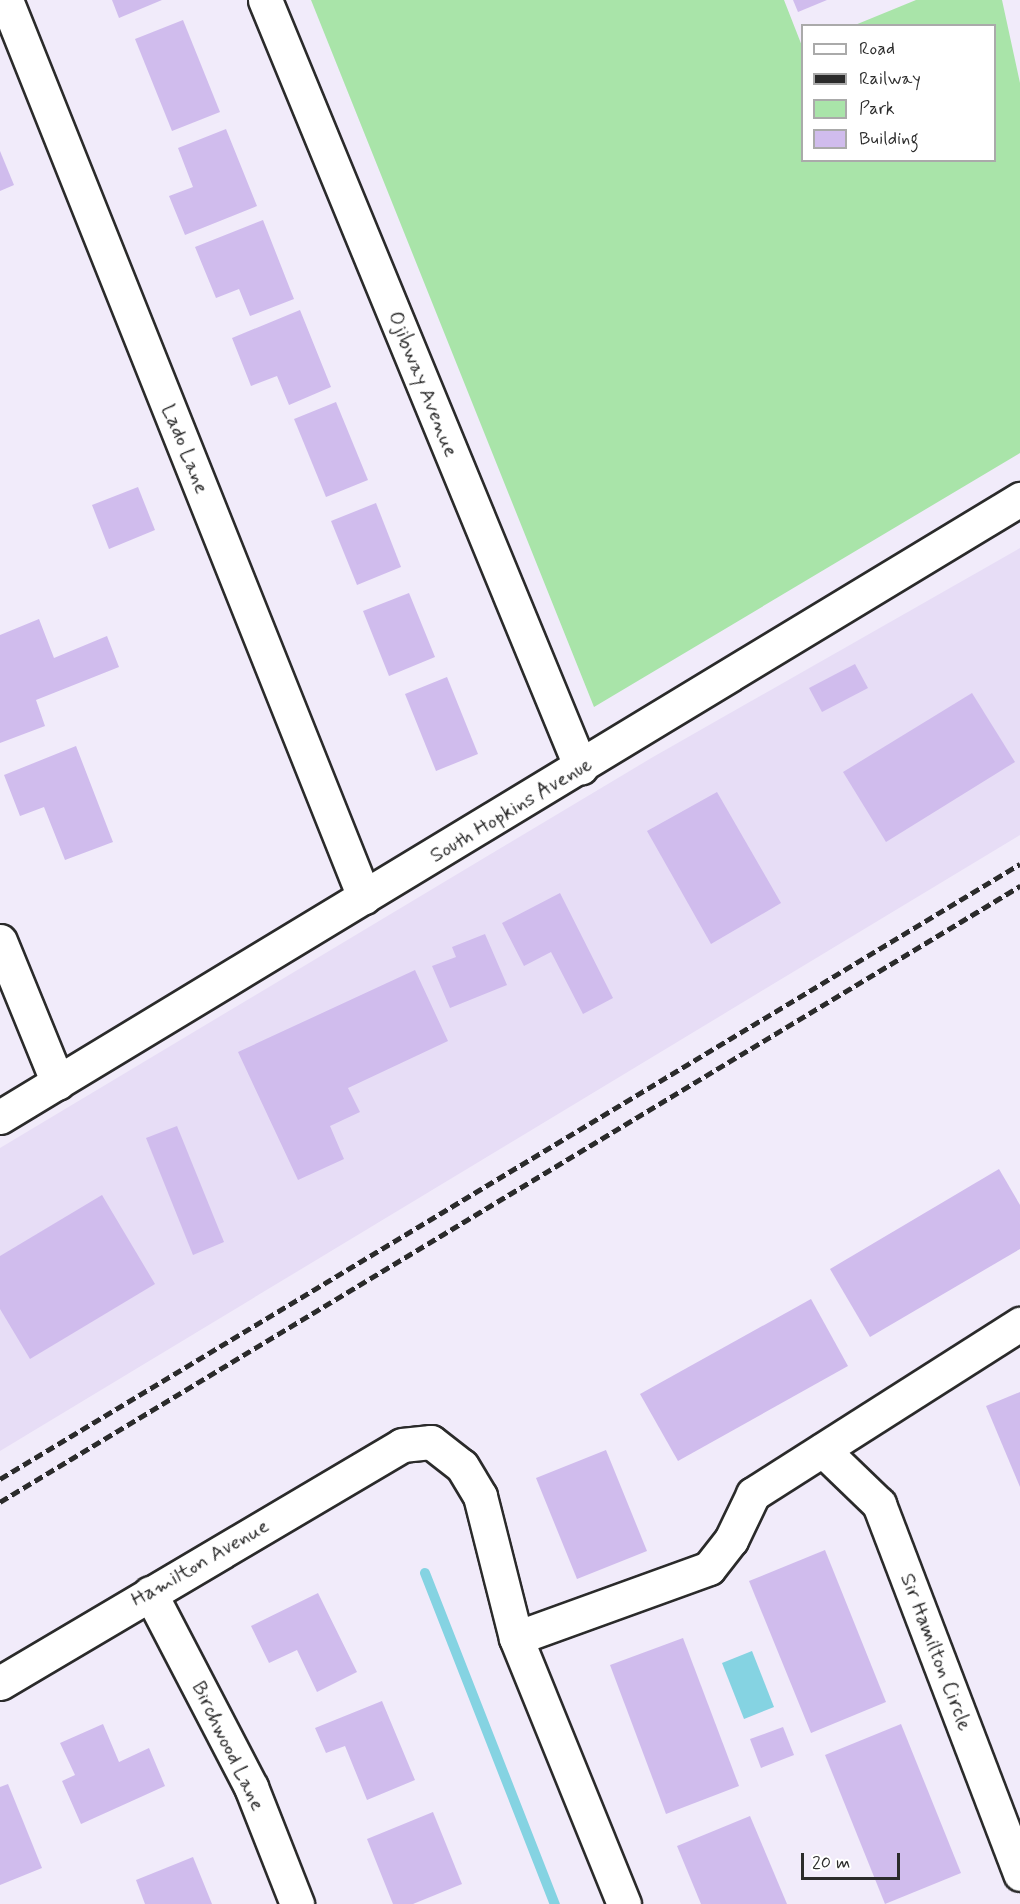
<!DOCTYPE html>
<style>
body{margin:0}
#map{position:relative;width:1020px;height:1904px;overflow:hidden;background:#f1ebfa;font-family:Mynerve,sans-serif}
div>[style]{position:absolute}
.built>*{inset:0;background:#e7ddf6}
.green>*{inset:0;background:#a9e4a9}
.water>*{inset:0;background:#85d3e2}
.stream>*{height:10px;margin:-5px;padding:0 5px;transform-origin:5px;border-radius:5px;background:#85d3e2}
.building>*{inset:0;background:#d0bced}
.roads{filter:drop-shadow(2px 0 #2b2b2b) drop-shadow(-2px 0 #2b2b2b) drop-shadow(0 2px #2b2b2b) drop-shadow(0 -2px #2b2b2b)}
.minor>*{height:33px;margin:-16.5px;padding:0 16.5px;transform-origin:16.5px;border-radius:16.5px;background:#fff}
.rail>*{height:4.5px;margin-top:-2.25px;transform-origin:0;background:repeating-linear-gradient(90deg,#2b2b2b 0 9px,transparent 0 13.5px)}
span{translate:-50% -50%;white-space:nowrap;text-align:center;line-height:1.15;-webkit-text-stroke:4.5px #fff;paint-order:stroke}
.street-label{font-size:21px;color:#2b2b2b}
.legend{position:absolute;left:801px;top:24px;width:195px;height:138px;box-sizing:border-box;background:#fff;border:2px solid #aaa;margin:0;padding:8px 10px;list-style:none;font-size:18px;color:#2b2b2b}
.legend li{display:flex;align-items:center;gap:12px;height:30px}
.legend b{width:30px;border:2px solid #aaa}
.scale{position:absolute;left:801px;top:1853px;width:99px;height:27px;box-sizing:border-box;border:3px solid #2b2b2b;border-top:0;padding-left:8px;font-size:18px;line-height:21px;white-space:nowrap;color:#2b2b2b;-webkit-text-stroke:4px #fff;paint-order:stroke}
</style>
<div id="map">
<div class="built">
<div style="clip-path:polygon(1020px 548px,1020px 835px,0 1451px,0 1148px,653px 757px)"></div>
</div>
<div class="green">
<div style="clip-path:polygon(311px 0,784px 0,802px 46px,802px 160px,994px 160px,994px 26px,855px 25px,916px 0,1002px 0,1020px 83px,1020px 453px,594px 707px)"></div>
</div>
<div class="water">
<div style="clip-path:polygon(752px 1651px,774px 1707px,744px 1719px,722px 1663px)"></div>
</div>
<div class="stream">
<div style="left:425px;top:1573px;width:356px;rotate:68.6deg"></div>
</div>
<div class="building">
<div style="clip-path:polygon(112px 0,162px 0,119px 18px)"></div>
<div style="clip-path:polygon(793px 0,827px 0,798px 12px)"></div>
<div style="clip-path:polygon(183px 20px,220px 112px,172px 131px,135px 39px)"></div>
<div style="clip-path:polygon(226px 129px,257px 206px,185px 235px,169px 196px,193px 187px,178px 148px)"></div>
<div style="clip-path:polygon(0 151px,14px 185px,0 191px)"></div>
<div style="clip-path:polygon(263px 220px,294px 299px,250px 316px,239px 289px,216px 298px,195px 247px)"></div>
<div style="clip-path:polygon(300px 310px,331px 387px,289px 405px,277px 376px,251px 386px,232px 338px)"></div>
<div style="clip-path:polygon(336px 402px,368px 480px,326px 497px,294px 419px)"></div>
<div style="clip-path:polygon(138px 487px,155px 530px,109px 549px,92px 505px)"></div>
<div style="clip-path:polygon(376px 503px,401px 567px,357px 585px,331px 521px)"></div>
<div style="clip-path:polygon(409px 593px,435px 657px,389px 676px,363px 611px)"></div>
<div style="clip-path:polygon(39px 619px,54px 658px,107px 636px,119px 667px,36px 700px,45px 726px,0 743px,0 635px)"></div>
<div style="clip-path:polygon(855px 664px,868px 688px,822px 712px,809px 688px)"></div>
<div style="clip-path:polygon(447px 677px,478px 754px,436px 771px,405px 694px)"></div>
<div style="clip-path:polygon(972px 693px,1015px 762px,886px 842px,843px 772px)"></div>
<div style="clip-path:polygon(76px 746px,113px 842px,65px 860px,44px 807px,20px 816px,4px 775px)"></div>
<div style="clip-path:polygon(717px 792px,781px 903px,711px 944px,647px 831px)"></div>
<div style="clip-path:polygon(560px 893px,613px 998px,583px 1014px,551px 952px,524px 966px,502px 923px)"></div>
<div style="clip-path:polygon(485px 934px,507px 985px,450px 1008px,432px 966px,456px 957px,452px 947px)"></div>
<div style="clip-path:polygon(415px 970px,448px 1041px,348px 1088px,360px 1112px,330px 1126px,344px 1159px,298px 1180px,238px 1052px)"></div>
<div style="clip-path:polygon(177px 1126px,224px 1242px,193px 1255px,146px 1138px)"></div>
<div style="clip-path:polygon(999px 1169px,1020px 1205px,1020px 1249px,870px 1337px,830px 1269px)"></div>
<div style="clip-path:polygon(102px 1195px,155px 1284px,30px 1359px,0 1309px,0 1256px)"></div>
<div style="clip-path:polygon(811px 1299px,848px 1366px,678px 1461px,640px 1394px)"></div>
<div style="clip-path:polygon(1020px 1392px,1020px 1487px,986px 1406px)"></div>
<div style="clip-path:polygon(606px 1450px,647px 1551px,577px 1579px,536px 1478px)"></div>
<div style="clip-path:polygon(825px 1550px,886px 1702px,811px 1733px,749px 1581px)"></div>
<div style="clip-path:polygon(318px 1593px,357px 1672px,317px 1692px,297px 1650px,269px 1663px,251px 1626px)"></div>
<div style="clip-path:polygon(683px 1638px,739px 1786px,666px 1814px,610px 1665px)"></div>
<div style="clip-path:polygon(382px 1701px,415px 1780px,367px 1800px,345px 1746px,326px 1753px,315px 1728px)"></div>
<div style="clip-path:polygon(103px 1724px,119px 1762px,149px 1748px,165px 1786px,81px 1824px,62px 1781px,75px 1775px,60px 1743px)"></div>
<div style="clip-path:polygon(901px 1724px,961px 1873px,885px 1904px,825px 1755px)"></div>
<div style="clip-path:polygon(783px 1727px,794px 1755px,761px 1768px,750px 1739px)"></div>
<div style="clip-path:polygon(8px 1784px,42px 1868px,0 1885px,0 1787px)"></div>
<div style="clip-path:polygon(433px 1812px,462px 1884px,413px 1904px,393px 1904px,367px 1839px)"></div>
<div style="clip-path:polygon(750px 1816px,787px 1904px,701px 1904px,677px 1846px)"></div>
<div style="clip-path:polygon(193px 1857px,212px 1904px,145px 1904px,136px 1880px)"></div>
</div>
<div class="roads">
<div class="minor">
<div style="left:6px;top:0;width:966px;rotate:68.24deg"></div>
<div style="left:265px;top:0;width:830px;rotate:67.63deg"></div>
<div style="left:0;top:941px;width:153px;rotate:67.8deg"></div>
<div style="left:0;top:1117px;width:1193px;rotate:-31.21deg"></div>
<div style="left:823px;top:1450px;width:78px;rotate:44deg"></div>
<div style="left:879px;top:1504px;width:396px;rotate:69.1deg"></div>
<div style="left:150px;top:1593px;width:219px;rotate:62.5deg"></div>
<div style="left:251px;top:1787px;width:126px;rotate:68.5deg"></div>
<div style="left:516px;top:1638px;width:205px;rotate:-19.9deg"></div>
<div style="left:709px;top:1568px;width:36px;rotate:-52deg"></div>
<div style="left:731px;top:1540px;width:51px;rotate:-64.4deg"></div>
<div style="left:753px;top:1494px;width:317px;rotate:-32.5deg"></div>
<div style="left:0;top:1683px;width:467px;rotate:-30.6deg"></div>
<div style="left:402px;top:1445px;width:29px;rotate:-6deg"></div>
<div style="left:431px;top:1442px;width:39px;rotate:38deg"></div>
<div style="left:462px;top:1466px;width:35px;rotate:59deg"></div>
<div style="left:480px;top:1496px;width:146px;rotate:75.8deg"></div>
<div style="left:516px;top:1638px;width:287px;rotate:67.9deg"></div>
</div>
</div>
<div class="rail">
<div style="left:0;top:1479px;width:1191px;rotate:-31.09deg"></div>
<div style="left:0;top:1502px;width:1192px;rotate:-31.13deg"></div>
</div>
<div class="street-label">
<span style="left:423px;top:384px;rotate:68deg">Ojibway Avenue</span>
<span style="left:185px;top:449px;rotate:68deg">Lado Lane</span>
<span style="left:511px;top:810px;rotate:-31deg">South Hopkins Avenue</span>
<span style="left:200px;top:1563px;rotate:-30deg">Hamilton Avenue</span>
<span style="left:936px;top:1652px;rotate:69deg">Sir Hamilton Circle</span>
<span style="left:228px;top:1746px;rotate:64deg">Birchwood Lane</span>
</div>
<ul class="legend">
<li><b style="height:8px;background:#fff"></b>Road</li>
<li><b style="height:8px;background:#2b2b2b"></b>Railway</li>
<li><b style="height:16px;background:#a9e4a9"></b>Park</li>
<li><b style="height:16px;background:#d0bced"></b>Building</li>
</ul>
<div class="scale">20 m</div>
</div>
